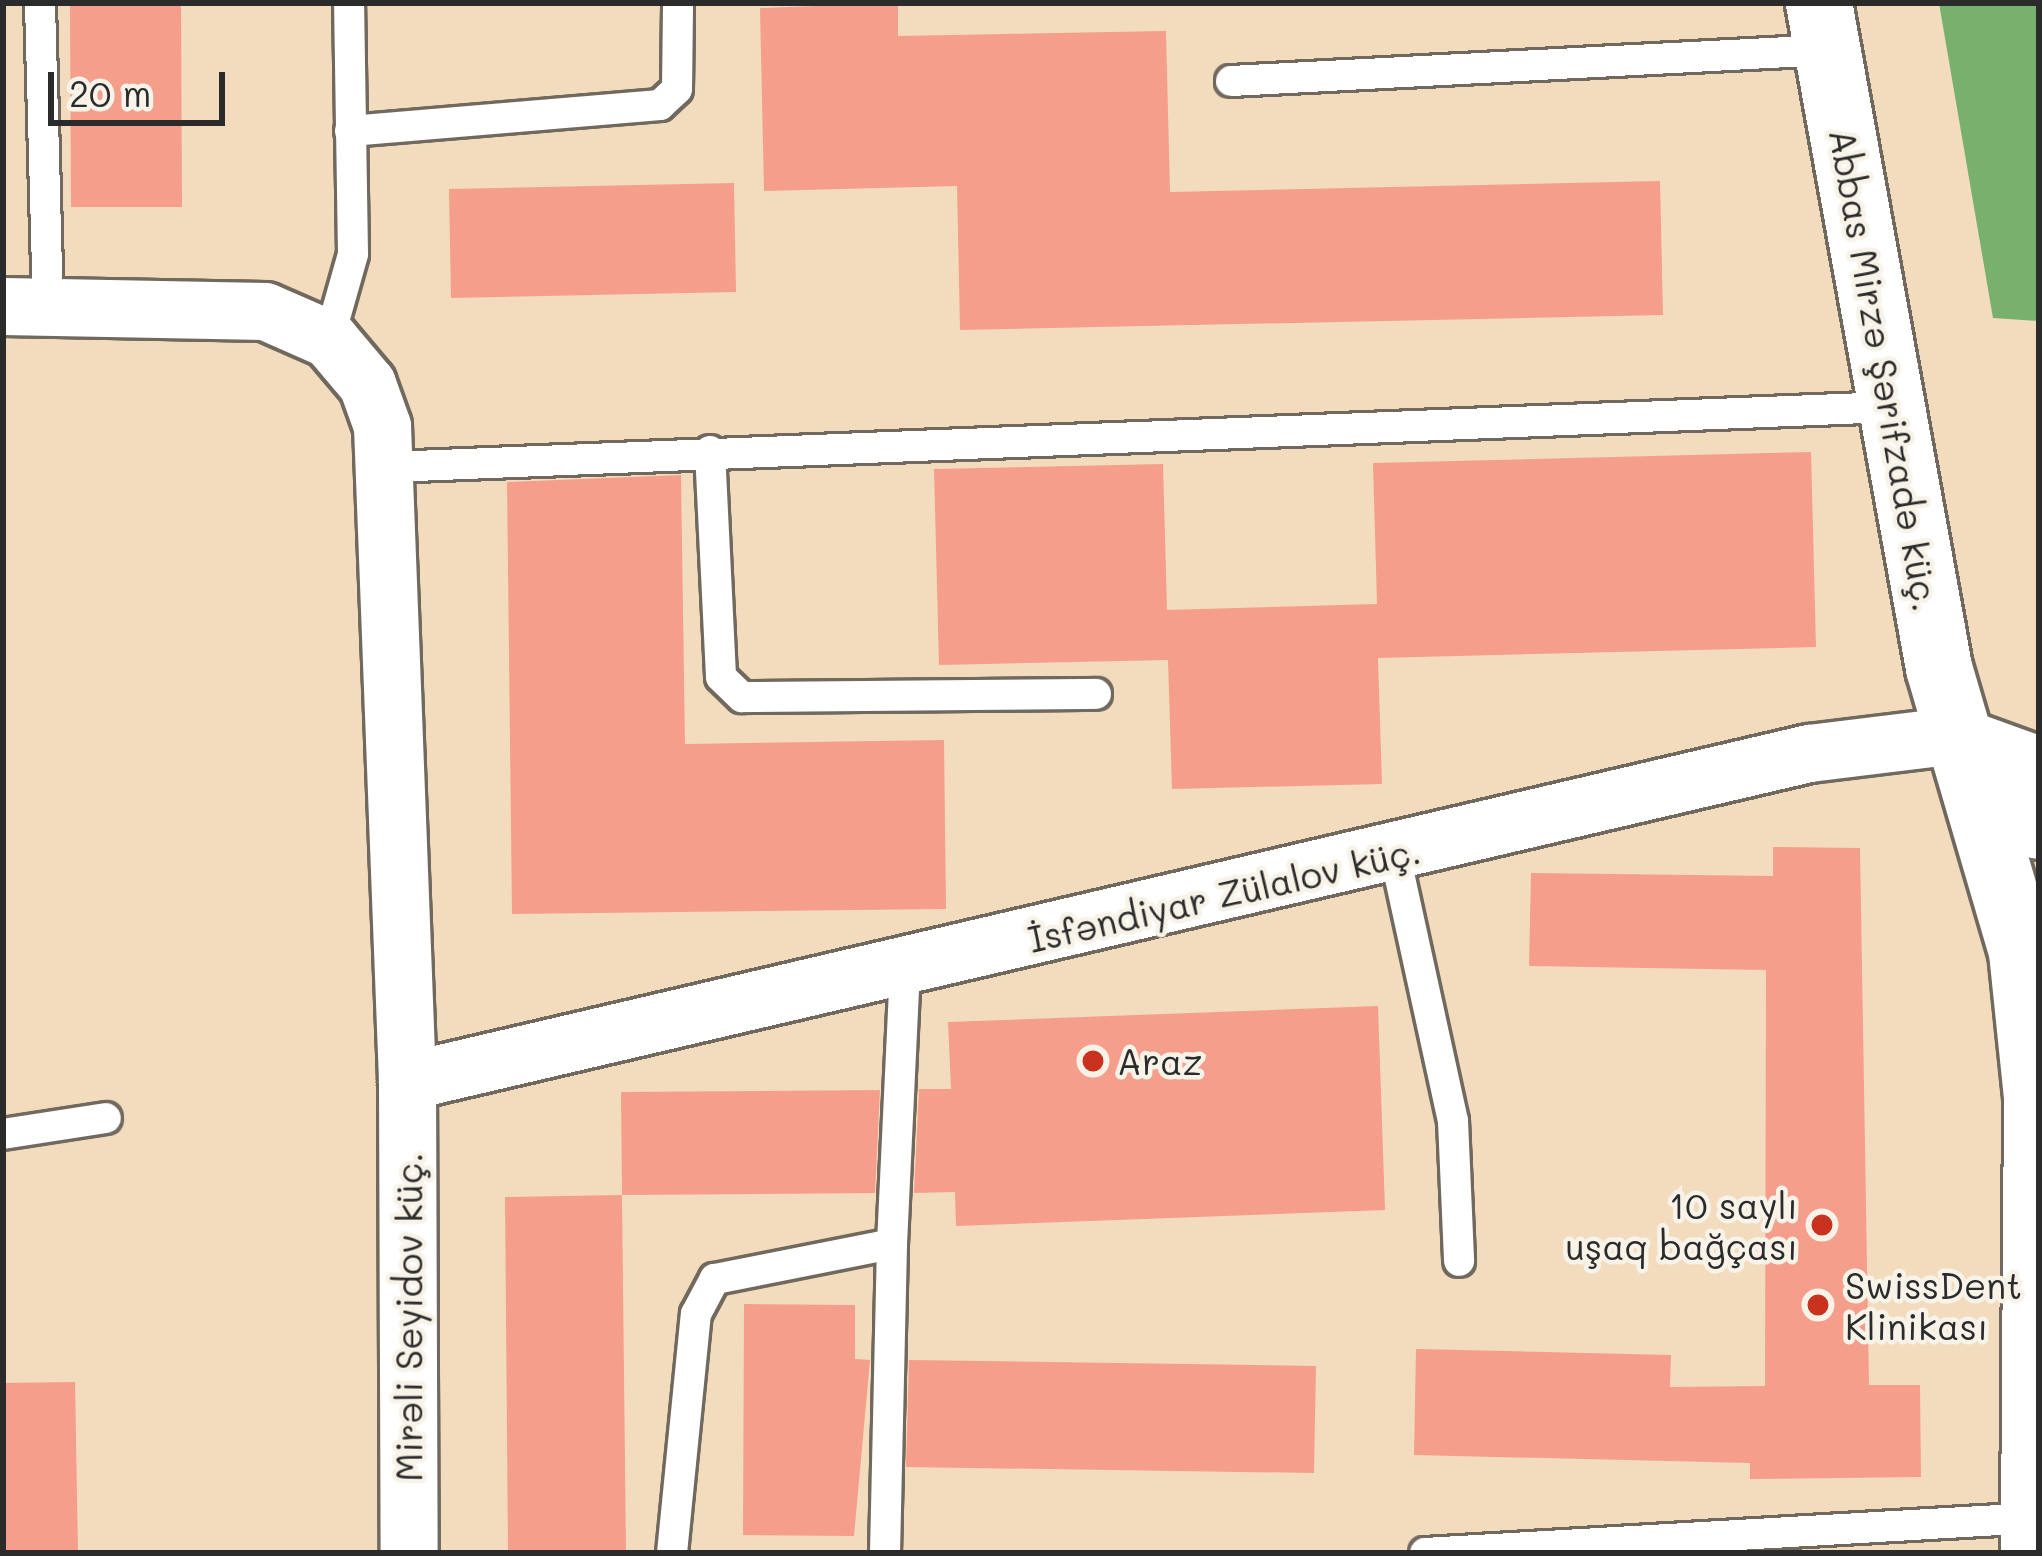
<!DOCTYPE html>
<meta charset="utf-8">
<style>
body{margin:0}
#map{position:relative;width:2042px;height:1556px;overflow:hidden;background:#f2dcbd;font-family:Mali,sans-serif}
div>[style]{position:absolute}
.forest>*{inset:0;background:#78b06d}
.building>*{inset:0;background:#f59e8b}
.roads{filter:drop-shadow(3px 0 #71695e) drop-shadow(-3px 0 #71695e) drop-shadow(0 3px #71695e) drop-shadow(0 -3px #71695e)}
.lane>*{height:30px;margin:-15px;padding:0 15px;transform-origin:15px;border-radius:15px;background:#fff}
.street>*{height:57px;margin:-28.5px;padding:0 28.5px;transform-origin:28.5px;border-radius:28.5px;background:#fff}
.secondary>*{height:66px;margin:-33px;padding:0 33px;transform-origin:33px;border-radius:33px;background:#fff}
.dots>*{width:33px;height:33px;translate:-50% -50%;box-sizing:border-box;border:6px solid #f7f3e8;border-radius:50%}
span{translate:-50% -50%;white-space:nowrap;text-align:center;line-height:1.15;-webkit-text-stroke:9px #f7f3e8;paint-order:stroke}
.street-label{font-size:36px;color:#2b2b2b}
.poi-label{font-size:36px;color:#2b2b2b}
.left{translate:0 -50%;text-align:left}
.right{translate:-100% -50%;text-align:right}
.frame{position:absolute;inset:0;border:6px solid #2b2b2b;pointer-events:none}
.scale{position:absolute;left:48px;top:72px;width:177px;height:54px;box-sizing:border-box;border:6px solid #2b2b2b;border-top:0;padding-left:15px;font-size:36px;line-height:42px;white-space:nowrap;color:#2b2b2b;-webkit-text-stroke:9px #f7f3e8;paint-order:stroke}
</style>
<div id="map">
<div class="forest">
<div style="clip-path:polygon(1939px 3px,2039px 3px,2039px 321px,1993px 318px)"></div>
</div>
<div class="building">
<div style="clip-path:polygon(70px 3px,181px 3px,182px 207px,71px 207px)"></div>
<div style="clip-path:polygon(898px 3px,898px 36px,1166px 31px,1170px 192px,1660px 181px,1663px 315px,960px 330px,957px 186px,764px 191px,760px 8px)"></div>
<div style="clip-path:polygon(734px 183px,736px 292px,451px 298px,449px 189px)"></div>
<div style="clip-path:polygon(1811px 452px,1816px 647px,1378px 658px,1382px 784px,1172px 789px,1168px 660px,939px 665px,934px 469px,1163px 464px,1167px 610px,1377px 604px,1373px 463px)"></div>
<div style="clip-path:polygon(681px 475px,685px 744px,944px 740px,946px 909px,512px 914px,507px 482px)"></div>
<div style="clip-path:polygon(1773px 847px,1860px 848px,1869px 1385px,1920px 1385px,1921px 1477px,1750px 1479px,1750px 1463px,1414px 1455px,1416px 1349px,1671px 1355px,1670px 1387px,1765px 1386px,1766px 970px,1529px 966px,1531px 873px,1773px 876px)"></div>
<div style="clip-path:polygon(1378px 1006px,1385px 1210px,956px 1226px,955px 1192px,914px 1193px,919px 1089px,951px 1089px,948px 1022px)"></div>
<div style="clip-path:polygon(880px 1090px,875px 1193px,622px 1195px,621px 1092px)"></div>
<div style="clip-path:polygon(622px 1195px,626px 1553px,508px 1553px,505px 1197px)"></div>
<div style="clip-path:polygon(744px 1304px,855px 1305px,855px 1359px,870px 1360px,854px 1536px,743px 1535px)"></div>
<div style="clip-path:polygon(909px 1360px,1316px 1366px,1314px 1473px,906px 1467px)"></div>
<div style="clip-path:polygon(75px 1382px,78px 1553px,3px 1553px,3px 1383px)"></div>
</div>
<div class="roads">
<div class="lane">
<div style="left:40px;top:3px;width:303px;rotate:88.5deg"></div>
<div style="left:1231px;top:81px;width:597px;rotate:-2.98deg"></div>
<div style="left:350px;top:131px;width:311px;rotate:-4.8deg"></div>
<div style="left:660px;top:105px;width:23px;rotate:-43deg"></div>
<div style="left:677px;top:89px;width:86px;rotate:-89.3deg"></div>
<div style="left:329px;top:339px;width:88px;rotate:-74.2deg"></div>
<div style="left:353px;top:254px;width:251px;rotate:-90.9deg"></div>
<div style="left:710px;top:451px;width:226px;rotate:87.2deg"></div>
<div style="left:721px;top:677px;width:29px;rotate:44deg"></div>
<div style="left:742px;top:697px;width:354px;rotate:-0.5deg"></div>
<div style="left:390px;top:467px;width:1503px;rotate:-2.29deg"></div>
<div style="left:1395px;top:855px;width:272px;rotate:77.7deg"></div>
<div style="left:1453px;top:1121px;width:140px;rotate:87.5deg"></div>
<div style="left:3px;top:1134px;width:104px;rotate:-8.8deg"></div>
<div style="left:672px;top:1553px;width:240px;rotate:-84.3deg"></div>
<div style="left:696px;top:1314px;width:40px;rotate:-62deg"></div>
<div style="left:715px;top:1279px;width:180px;rotate:-11.2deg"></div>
<div style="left:892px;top:1244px;width:277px;rotate:-87.3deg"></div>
<div style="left:885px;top:1553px;width:309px;rotate:-88.7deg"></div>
<div style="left:1425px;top:1553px;width:610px;rotate:-3.29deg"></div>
</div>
<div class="street">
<div style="left:3px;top:306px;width:262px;rotate:1.1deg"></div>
<div style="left:265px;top:311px;width:70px;rotate:23.6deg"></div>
<div style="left:329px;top:339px;width:59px;rotate:49.8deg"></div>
<div style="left:367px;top:384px;width:45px;rotate:70.3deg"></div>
<div style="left:382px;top:426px;width:655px;rotate:87.81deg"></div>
<div style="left:407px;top:1081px;width:472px;rotate:89.8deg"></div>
<div style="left:407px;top:1081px;width:1440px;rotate:-13.17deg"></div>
<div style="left:1809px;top:753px;width:148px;rotate:-7deg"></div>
<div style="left:1956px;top:735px;width:88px;rotate:19.9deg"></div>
</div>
<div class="secondary">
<div style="left:1819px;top:3px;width:676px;rotate:79.77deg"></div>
<div style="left:1939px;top:668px;width:296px;rotate:73.7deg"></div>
<div style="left:2022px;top:952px;width:147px;rotate:84.1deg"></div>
<div style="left:2037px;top:1098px;width:455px;rotate:90.4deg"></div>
<div style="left:1971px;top:751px;width:101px;rotate:47.8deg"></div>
</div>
</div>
<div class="dots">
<div style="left:1093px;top:1061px;background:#c8321e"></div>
<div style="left:1822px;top:1225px;background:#c8321e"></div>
<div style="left:1818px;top:1305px;background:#c8321e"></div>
</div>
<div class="street-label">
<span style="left:1885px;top:370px;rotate:80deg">Abbas Mirzə Şərifzadə küç.</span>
<span style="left:1224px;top:894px;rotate:-13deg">İsfəndiyar Zülalov küç.</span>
<span style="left:408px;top:1317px;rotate:-90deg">Mirəli Seyidov küç.</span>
</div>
<div class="poi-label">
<span class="left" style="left:1117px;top:1061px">Araz</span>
<span class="right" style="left:1798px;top:1225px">10 saylı<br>uşaq bağçası</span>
<span class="left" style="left:1845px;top:1305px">SwissDent<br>Klinikası</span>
</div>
<div class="frame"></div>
<div class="scale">20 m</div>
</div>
